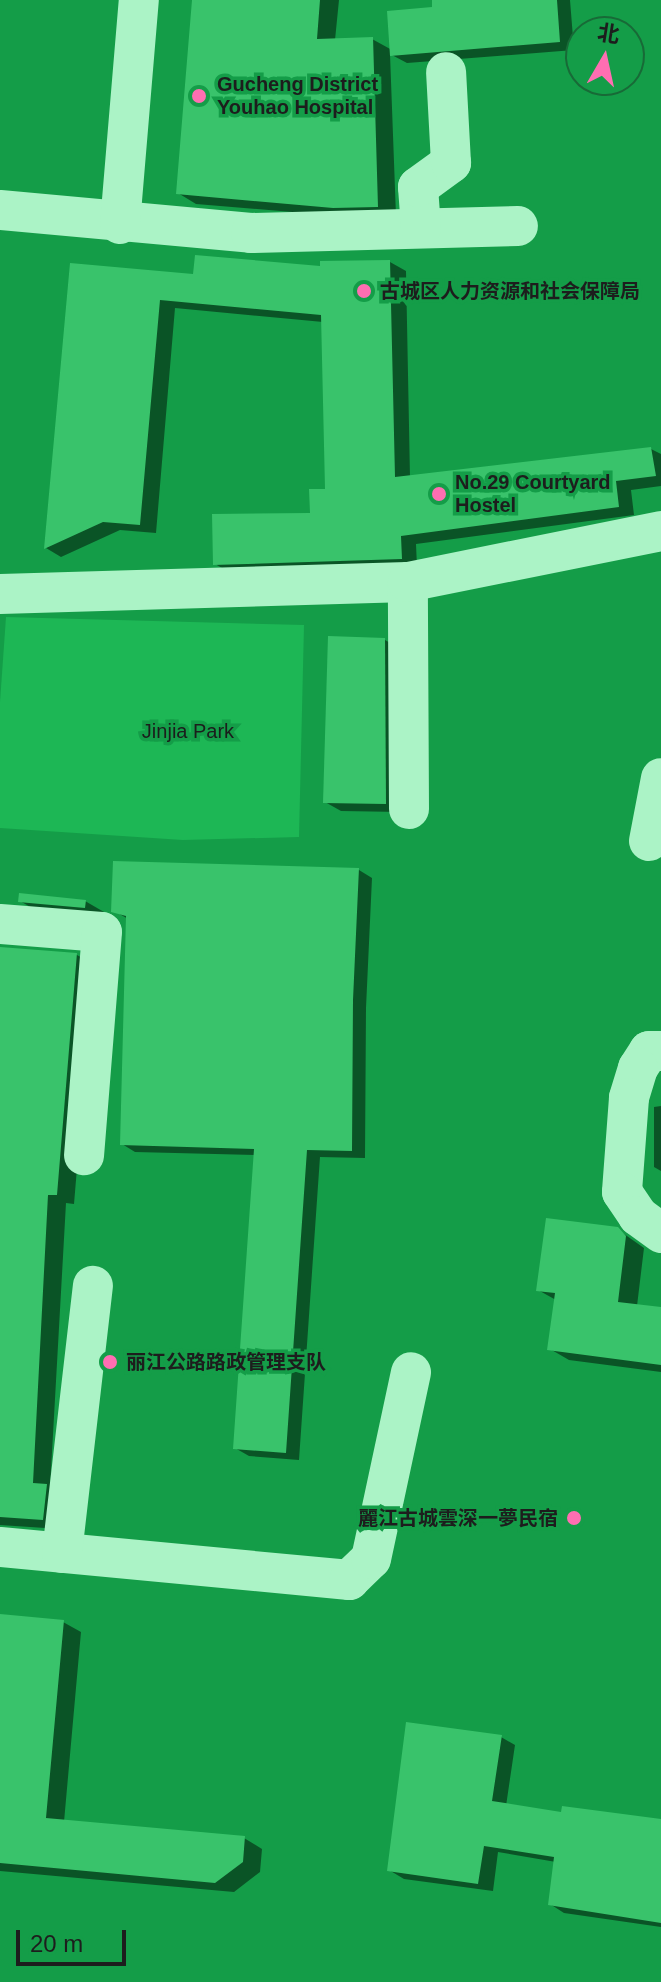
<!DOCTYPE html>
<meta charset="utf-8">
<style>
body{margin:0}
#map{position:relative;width:661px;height:1982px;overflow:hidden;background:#149d48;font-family:Helvetica,"Noto Sans SC",sans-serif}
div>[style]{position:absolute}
.green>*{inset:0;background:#1db755}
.shadow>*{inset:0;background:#0007}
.building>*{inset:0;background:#39c36b}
.minor>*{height:40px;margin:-20px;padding:0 20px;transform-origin:20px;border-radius:20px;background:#abf3c6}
.dots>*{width:22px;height:22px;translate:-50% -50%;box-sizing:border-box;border:4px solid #149d48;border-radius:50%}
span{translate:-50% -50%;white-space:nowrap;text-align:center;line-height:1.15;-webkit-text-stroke:7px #149d48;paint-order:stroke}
.poi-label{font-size:20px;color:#1d1d1d;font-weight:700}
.left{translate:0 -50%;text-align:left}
.right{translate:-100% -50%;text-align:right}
.park-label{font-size:20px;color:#1b1d1c}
.north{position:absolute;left:565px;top:16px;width:80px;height:80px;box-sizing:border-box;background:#149d48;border:2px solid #186a37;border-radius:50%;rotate:9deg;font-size:22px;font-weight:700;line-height:32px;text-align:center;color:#1d1d1d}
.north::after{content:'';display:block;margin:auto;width:28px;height:36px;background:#ff6eb2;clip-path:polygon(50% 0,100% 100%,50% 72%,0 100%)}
.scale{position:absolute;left:16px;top:1930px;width:110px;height:36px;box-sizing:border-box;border:4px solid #1d1d1d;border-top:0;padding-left:10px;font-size:24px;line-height:28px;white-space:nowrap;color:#1d1d1d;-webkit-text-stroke:6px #149d48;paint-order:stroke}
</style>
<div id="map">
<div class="green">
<div style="clip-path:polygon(6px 617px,304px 625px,299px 837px,183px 840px,0 828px,0 702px)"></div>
</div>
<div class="shadow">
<div style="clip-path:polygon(194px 0,339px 0,335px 40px,372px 39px,392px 50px,434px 9px,453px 0,570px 0,574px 50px,407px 63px,390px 54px,396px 216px,352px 217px,196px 204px,178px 193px)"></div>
<div style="clip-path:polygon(390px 262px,406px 271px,410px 477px,651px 449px,661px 454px,661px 486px,631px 490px,634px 515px,416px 544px,417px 567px,231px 573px,215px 564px,312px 515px,327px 491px,323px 322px,175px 308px,156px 533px,120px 530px,61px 557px,46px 548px,71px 265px,195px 276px)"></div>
<div style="clip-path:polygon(385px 640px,401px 649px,401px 812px,341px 811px,325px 802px)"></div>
<div style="clip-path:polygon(359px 870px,372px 878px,366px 1008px,365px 1158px,320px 1157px,299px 1460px,249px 1456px,235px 1448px,255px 1155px,135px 1152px,122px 1144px,128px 919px,113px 910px)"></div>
<div style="clip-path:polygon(20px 901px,85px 901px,104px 912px,39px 912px)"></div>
<div style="clip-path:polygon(0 949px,77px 955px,94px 965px,74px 1204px,66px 1203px,50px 1488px,60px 1529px,0 1525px)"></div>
<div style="clip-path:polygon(661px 1106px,661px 1171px,654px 1167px,654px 1107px)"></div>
<div style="clip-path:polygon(617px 1229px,644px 1248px,637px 1306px,661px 1309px,661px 1372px,569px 1360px,550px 1349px,556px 1300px,538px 1290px)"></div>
<div style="clip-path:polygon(0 1616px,63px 1622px,81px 1632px,64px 1822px,244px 1838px,262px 1849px,260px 1872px,234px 1892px,0 1871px)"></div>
<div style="clip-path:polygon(501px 1737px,515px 1745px,506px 1806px,563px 1815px,661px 1822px,661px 1927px,564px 1913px,550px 1904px,556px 1862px,498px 1852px,493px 1891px,404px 1879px,389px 1870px)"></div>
</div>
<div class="building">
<div style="clip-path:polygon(192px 0,320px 0,317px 39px,373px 37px,378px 207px,333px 208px,176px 194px)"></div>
<div style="clip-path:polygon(432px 0,557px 0,560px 42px,390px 56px,387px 11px,432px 7px)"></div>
<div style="clip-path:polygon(195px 255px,320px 266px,320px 261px,390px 260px,395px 477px,651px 447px,656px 476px,616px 481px,619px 507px,401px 536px,402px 559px,213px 565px,212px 514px,310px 513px,309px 489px,325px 489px,321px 315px,160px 300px,140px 525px,103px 522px,44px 549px,70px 263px,193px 274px)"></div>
<div style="clip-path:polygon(328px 636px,385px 638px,386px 804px,323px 803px)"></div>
<div style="clip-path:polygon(113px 861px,359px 868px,353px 1000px,352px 1151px,307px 1150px,286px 1453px,233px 1449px,254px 1149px,120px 1145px,126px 916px,111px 912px)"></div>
<div style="clip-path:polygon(19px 893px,86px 900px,85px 908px,18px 902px)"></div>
<div style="clip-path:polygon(0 947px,77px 953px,57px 1195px,48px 1195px,33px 1483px,47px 1484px,43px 1520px,0 1517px)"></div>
<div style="clip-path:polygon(546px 1218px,618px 1227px,626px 1236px,618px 1302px,661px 1307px,661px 1365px,547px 1350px,555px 1293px,536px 1291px)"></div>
<div style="clip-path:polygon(0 1614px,64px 1620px,46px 1818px,245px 1836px,243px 1862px,215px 1883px,0 1863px)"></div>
<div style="clip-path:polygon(406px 1722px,502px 1735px,492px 1801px,561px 1812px,562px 1806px,661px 1819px,661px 1923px,548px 1905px,554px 1857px,484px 1846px,478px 1884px,387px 1871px)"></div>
</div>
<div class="minor">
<div style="left:0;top:210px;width:252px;rotate:5.2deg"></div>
<div style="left:251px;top:233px;width:267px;rotate:-1.5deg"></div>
<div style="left:120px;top:224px;width:225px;rotate:-85.2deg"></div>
<div style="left:421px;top:228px;width:41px;rotate:-94.2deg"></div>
<div style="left:418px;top:187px;width:41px;rotate:-36deg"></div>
<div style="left:451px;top:163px;width:91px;rotate:-93.1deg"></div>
<div style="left:0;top:594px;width:408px;rotate:-1.7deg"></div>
<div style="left:409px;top:809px;width:227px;rotate:-90.3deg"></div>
<div style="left:408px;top:582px;width:258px;rotate:-11.4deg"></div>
<div style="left:649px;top:841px;width:64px;rotate:-79.2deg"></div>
<div style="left:0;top:924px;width:102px;rotate:4.5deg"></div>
<div style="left:102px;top:932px;width:224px;rotate:94.6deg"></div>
<div style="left:661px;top:1051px;width:12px;rotate:180deg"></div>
<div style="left:649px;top:1051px;width:20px;rotate:123deg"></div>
<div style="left:638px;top:1068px;width:31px;rotate:107deg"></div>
<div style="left:629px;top:1098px;width:94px;rotate:94.3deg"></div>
<div style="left:622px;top:1192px;width:29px;rotate:56deg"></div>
<div style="left:638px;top:1216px;width:29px;rotate:36deg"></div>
<div style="left:0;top:1547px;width:351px;rotate:5.4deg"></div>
<div style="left:349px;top:1580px;width:30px;rotate:-44deg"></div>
<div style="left:371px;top:1559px;width:191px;rotate:-77.9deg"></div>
<div style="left:62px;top:1553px;width:269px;rotate:-83.4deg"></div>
</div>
<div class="dots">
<div style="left:199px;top:96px;background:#ff6eb2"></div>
<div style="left:364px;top:291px;background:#ff6eb2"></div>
<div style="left:439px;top:494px;background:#ff6eb2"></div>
<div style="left:110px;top:1362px;background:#ff6eb2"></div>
<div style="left:574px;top:1518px;background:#ff6eb2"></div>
</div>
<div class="poi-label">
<span class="left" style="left:217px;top:96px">Gucheng District<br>Youhao Hospital</span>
<span class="left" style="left:380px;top:291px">古城区人力资源和社会保障局</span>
<span class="left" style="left:455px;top:494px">No.29 Courtyard<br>Hostel</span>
<span class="left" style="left:126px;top:1362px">丽江公路路政管理支队</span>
<span class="right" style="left:558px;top:1518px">麗江古城雲深一夢民宿</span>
</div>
<div class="park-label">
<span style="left:188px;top:731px">Jinjia Park</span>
</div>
<div class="north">北</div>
<div class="scale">20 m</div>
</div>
